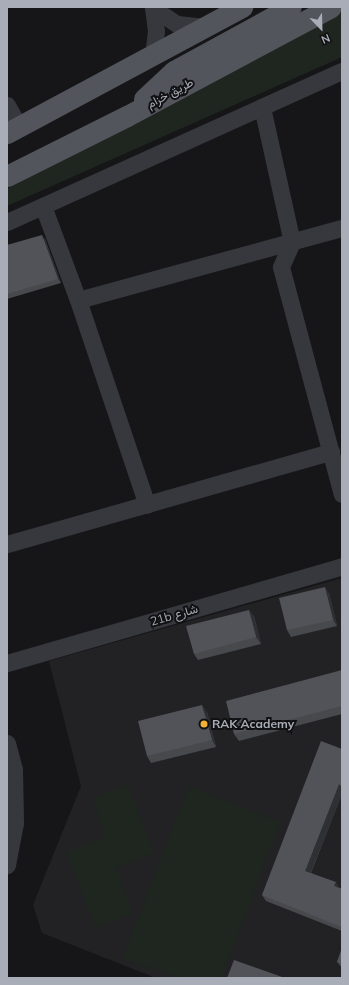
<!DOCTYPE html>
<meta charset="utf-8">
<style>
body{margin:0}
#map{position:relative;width:349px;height:985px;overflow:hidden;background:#161618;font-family:Mulish,Vazirmatn,sans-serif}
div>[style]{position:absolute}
.built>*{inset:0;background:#222225}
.green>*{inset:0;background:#1e261f}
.minor>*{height:17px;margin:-8.5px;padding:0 8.5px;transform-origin:8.5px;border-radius:8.5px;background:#37383d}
.major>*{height:21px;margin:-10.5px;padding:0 10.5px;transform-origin:10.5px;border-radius:10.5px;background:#53555c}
.wall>*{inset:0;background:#47494d}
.shaded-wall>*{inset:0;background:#2f3033}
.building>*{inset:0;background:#525359}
.dots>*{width:11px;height:11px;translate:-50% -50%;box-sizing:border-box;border:2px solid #111113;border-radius:50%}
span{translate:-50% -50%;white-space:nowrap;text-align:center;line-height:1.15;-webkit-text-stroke:4px #111113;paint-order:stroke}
.street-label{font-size:12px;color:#a8adb8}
.poi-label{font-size:12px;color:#a8adb8;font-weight:700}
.left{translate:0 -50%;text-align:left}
.frame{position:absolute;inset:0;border:8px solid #a8adb8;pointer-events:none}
.north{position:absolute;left:301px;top:8px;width:40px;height:40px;-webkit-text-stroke:3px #111113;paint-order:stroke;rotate:157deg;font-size:11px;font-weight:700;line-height:16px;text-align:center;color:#a8adb8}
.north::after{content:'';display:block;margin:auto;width:14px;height:18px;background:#a8adb8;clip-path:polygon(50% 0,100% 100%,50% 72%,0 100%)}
</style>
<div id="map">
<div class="built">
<div style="clip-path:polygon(342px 578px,342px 978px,156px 978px,42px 933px,33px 905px,81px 786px,49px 661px)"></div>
</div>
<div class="green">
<div style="clip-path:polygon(342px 12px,342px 57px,7px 206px,7px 189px)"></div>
<div style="clip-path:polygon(128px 785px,154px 853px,116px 868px,133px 913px,95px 927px,66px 852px,106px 837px,92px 798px)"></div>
<div style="clip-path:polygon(189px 786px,280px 822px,222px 978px,182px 978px,122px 959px)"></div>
</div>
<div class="minor">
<div style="left:153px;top:7px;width:24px;rotate:83deg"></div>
<div style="left:156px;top:31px;width:23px;rotate:97deg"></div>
<div style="left:153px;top:8px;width:29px;rotate:34deg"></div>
<div style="left:177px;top:24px;width:28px;rotate:6deg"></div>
<div style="left:7px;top:105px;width:25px;rotate:61deg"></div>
<div style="left:262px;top:107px;width:138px;rotate:77.5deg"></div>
<div style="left:292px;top:242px;width:27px;rotate:114deg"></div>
<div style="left:281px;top:267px;width:235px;rotate:75deg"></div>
<div style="left:43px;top:206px;width:100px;rotate:69.6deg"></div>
<div style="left:78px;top:300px;width:216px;rotate:71.4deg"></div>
<div style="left:7px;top:222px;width:367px;rotate:-24.3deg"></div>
<div style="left:78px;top:300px;width:274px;rotate:-15.3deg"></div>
<div style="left:7px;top:544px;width:337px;rotate:-15.9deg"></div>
<div style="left:7px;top:663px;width:349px;rotate:-16.1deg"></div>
<div style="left:7px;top:743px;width:27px;rotate:75deg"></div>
<div style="left:14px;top:769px;width:54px;rotate:88.9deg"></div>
<div style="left:15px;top:823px;width:43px;rotate:100.8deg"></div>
</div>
<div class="major">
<div style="left:144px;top:99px;width:41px;rotate:-43deg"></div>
<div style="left:174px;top:71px;width:133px;rotate:-28.7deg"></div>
<div style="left:7px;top:133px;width:267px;rotate:-28.2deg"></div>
<div style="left:7px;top:176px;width:134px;rotate:-26.6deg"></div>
<div style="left:127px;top:116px;width:231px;rotate:-28.1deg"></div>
</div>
<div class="wall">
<div style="clip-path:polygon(45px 239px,61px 283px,7px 299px,7px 245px)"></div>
<div style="clip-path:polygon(329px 593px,337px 626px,291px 637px,287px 630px)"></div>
<div style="clip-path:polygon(254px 616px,261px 644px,198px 660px,194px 654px)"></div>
<div style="clip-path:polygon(342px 670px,342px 714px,239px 741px,234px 734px)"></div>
<div style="clip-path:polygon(207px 712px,216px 747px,151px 763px,147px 756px)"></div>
<div style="clip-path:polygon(342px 749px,342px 794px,311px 873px,342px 889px,342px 931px,266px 901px,262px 895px)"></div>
<div style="clip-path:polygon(342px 948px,342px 968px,337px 962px)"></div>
</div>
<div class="shaded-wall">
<div style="clip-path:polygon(42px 235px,45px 239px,61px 283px,58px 279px)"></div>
<div style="clip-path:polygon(325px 587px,329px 593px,337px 626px,333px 620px)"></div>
<div style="clip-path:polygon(249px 610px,254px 616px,261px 644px,256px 637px)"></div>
<div style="clip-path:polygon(202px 705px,207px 712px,216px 747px,212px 740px)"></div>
<div style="clip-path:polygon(339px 784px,342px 788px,342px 794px,309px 877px,305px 871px)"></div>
<div style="clip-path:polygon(336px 882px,340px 889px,334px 886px)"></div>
</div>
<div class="building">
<div style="clip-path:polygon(42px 235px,58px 279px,7px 294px,7px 245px)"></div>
<div style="clip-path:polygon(325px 587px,333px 620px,287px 630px,279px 598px)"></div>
<div style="clip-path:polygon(249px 610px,256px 637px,194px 654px,186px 626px)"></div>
<div style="clip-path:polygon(342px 670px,342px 706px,234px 734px,226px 701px)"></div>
<div style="clip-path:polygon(202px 705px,212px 740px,147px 756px,138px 721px)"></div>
<div style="clip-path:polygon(321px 741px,342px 749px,342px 785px,339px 784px,305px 871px,336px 882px,334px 886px,342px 889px,342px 927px,262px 895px)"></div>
<div style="clip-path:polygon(342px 948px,342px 964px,337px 962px)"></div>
<div style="clip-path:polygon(234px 960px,285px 978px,227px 978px)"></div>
</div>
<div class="dots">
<div style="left:204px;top:724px;background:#f2b134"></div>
</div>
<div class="street-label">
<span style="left:170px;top:93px;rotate:-28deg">طريق خزام</span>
<span style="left:174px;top:615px;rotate:-16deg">21b شارع</span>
</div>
<div class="poi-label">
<span class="left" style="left:212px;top:724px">RAK Academy</span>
</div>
<div class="frame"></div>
<div class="north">N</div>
</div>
